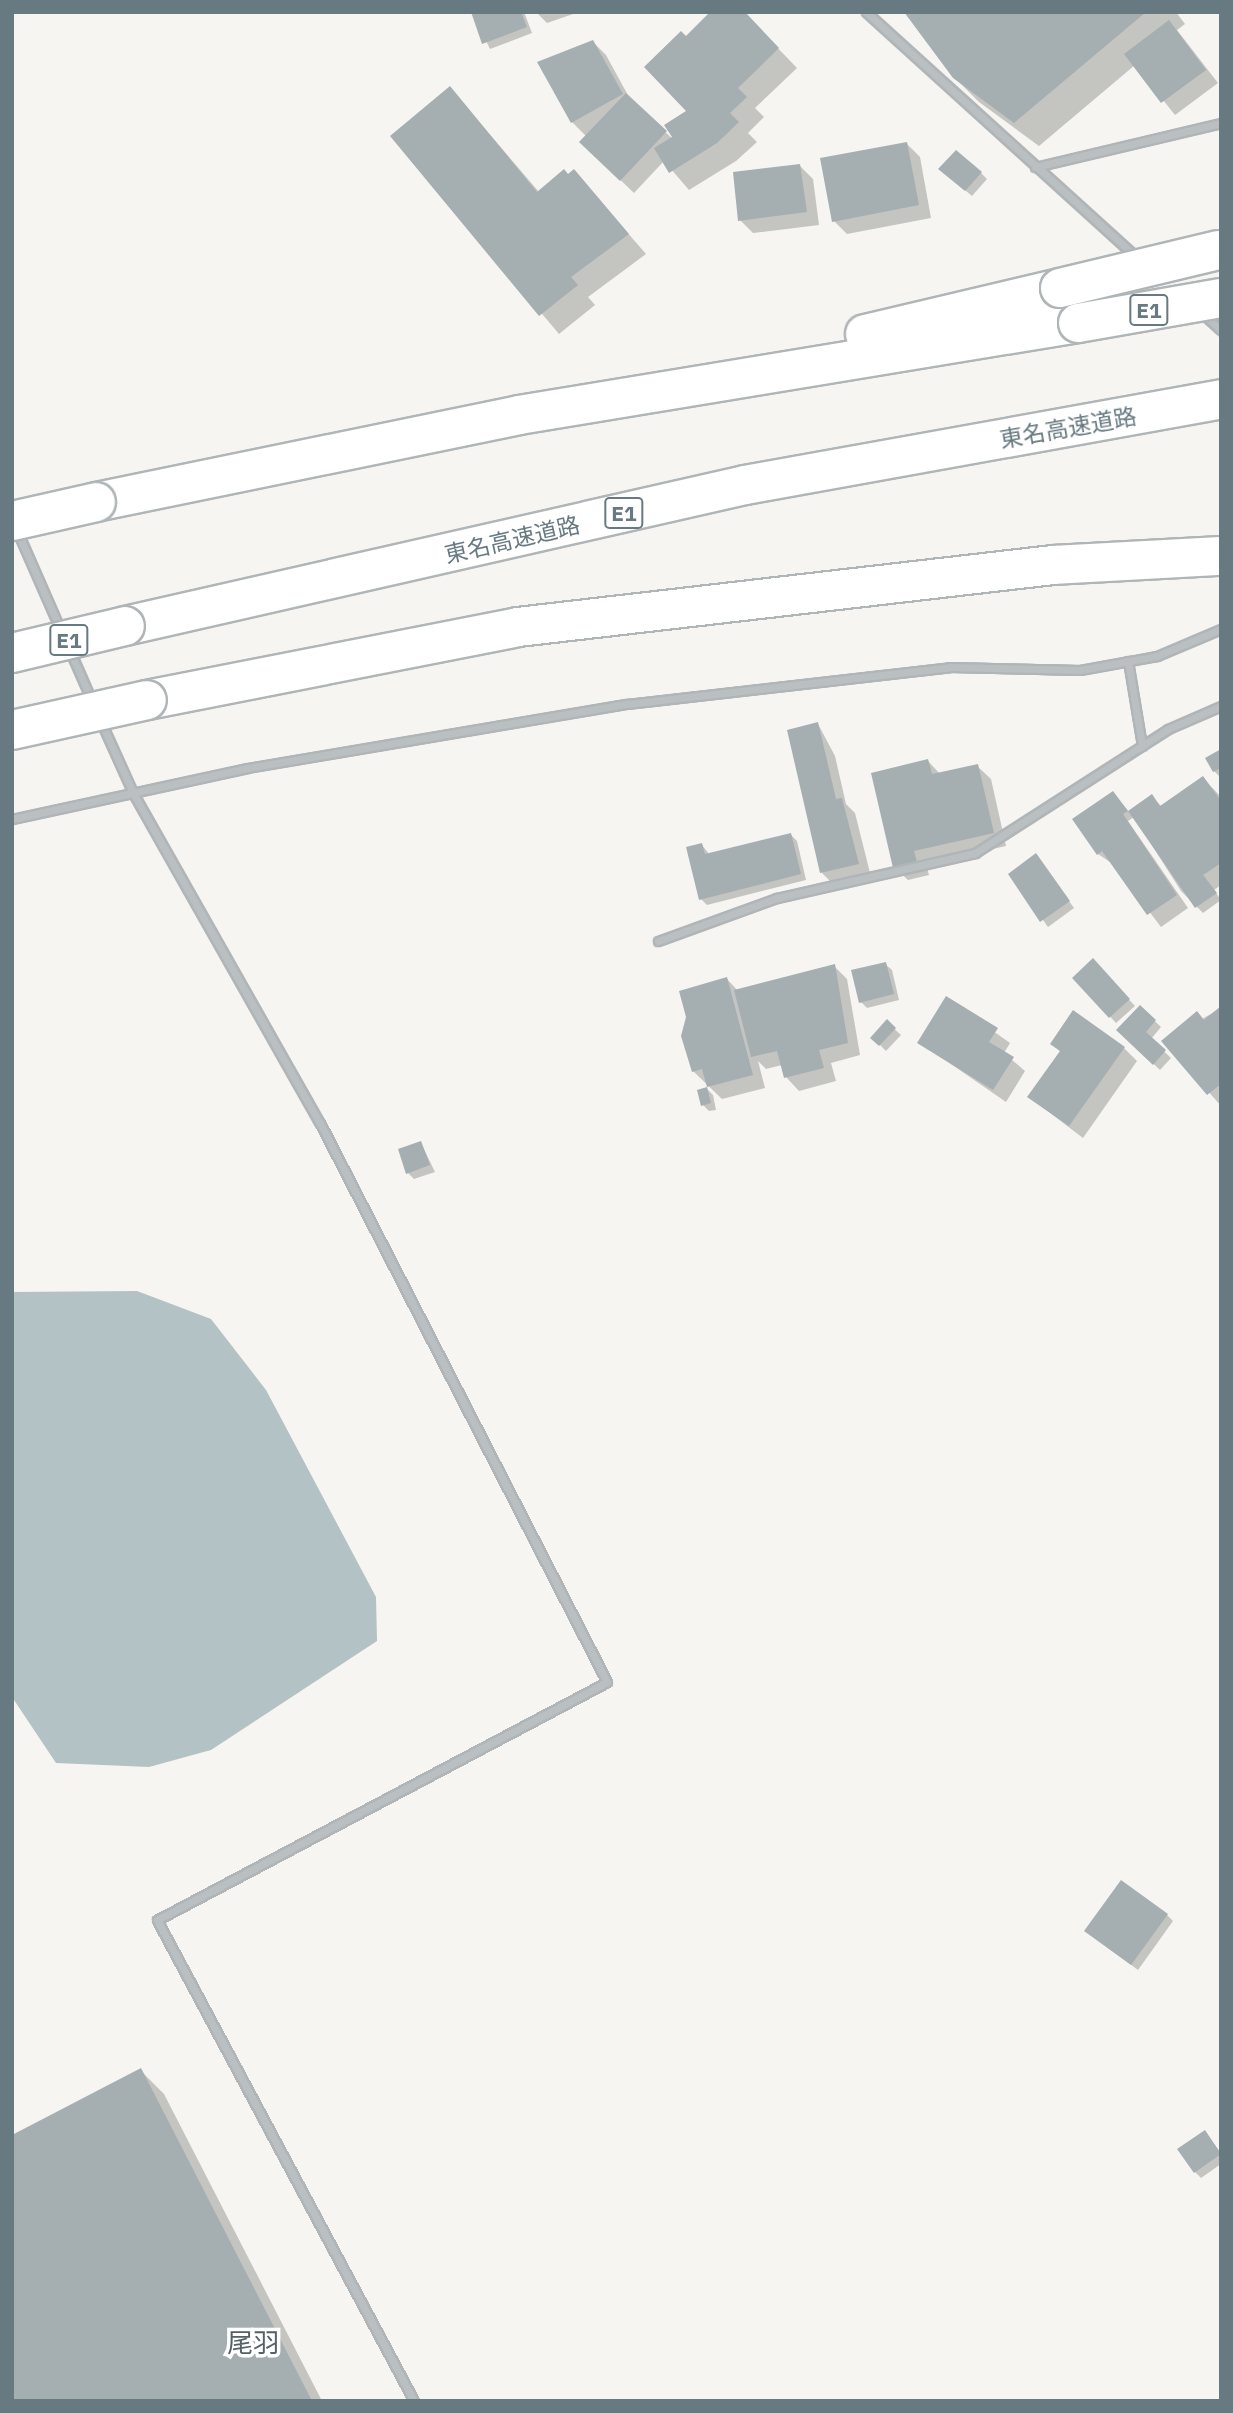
<!DOCTYPE html>
<meta charset="utf-8">
<style>
body{margin:0}
#map{position:relative;width:1233px;height:2413px;overflow:hidden;background:#f6f5f2;font-family:"IBM Plex Sans","Noto Sans JP",sans-serif}
div>[style]{position:absolute}
.water>*{inset:0;background:#b3c2c4}
.shadow>*{inset:0;background:#0003}
.building>*{inset:0;background:#a5aeb1}
.roads{filter:drop-shadow(2px 0 #b0b5b7) drop-shadow(-2px 0 #b0b5b7) drop-shadow(0 2px #b0b5b7) drop-shadow(0 -2px #b0b5b7)}
.street>*{height:7px;margin:-3.5px;padding:0 3.5px;transform-origin:3.5px;border-radius:3.5px;background:#bac0c2}
.highway>*{height:38px;margin:-19px;padding:0 19px;transform-origin:19px;border-radius:19px;background:#fff}
.bridges{filter:drop-shadow(2px 0 #b0b5b7) drop-shadow(-2px 0 #b0b5b7) drop-shadow(0 2px #b0b5b7) drop-shadow(0 -2px #b0b5b7)}
.highway-bridge>*{height:38px;margin:-19px;padding:0 19px;transform-origin:19px;border-radius:19px;background:#fff}
span{translate:-50% -50%;white-space:nowrap;text-align:center;line-height:1.15;-webkit-text-stroke:7px #fff;paint-order:stroke}
.shield-label span{padding:2px 5px;background:#fff;border:2px solid;border-radius:5px;-webkit-text-stroke-width:0}
.shield-label{font-size:21px;color:#677981;font-weight:700}
.street-label{font-size:23px;color:#677981}
.quarter-label{font-size:26px;color:#546167}
.frame{position:absolute;inset:0;border:14px solid #677981;pointer-events:none}
</style>
<div id="map">
<div class="water">
<div style="clip-path:polygon(137px 1291px,211px 1319px,266px 1390px,376px 1597px,377px 1641px,211px 1750px,149px 1767px,56px 1763px,12px 1697px,12px 1292px)"></div>
</div>
<div class="shadow">
<div style="clip-path:polygon(472px 12px,524px 12px,532px 33px,490px 49px)"></div>
<div style="clip-path:polygon(536px 12px,579px 12px,547px 23px)"></div>
<div style="clip-path:polygon(743px 12px,797px 68px,755px 108px,764px 117px,748px 133px,757px 142px,736px 161px,689px 190px,664px 161px,634px 193px,581px 142px,586px 136px,572px 122px,540px 63px,593px 42px,606px 55px,630px 99px,676px 142px,689px 112px,686px 39px)"></div>
<div style="clip-path:polygon(906px 12px,1176px 12px,1185px 24px,1177px 30px,1218px 83px,1175px 115px,1135px 65px,1039px 146px,979px 102px,954px 77px)"></div>
<div style="clip-path:polygon(450px 88px,539px 192px,574px 171px,646px 254px,588px 297px,595px 305px,559px 334px,392px 136px)"></div>
<div style="clip-path:polygon(907px 144px,920px 157px,931px 218px,847px 234px,834px 221px)"></div>
<div style="clip-path:polygon(800px 166px,813px 179px,819px 225px,753px 233px,740px 220px)"></div>
<div style="clip-path:polygon(981px 173px,987px 179px,972px 196px,947px 175px)"></div>
<div style="clip-path:polygon(818px 724px,835px 756px,846px 804px,855px 813px,871px 877px,835px 886px,822px 873px)"></div>
<div style="clip-path:polygon(1221px 751px,1221px 777px,1220px 777px,1214px 771px)"></div>
<div style="clip-path:polygon(928px 761px,940px 774px,977px 766px,991px 779px,1006px 846px,926px 864px,929px 875px,908px 880px,894px 867px)"></div>
<div style="clip-path:polygon(1203px 778px,1221px 797px,1221px 885px,1214px 890px,1221px 900px,1203px 913px,1181px 891px,1134px 817px,1128px 821px,1188px 908px,1161px 927px,1113px 864px,1098px 854px,1113px 793px,1129px 812px,1152px 797px,1162px 807px)"></div>
<div style="clip-path:polygon(791px 835px,797px 841px,806px 880px,707px 905px,701px 899px,702px 845px,709px 854px)"></div>
<div style="clip-path:polygon(1036px 856px,1074px 908px,1048px 927px,1010px 874px)"></div>
<div style="clip-path:polygon(1093px 961px,1135px 1006px,1116px 1023px,1075px 978px)"></div>
<div style="clip-path:polygon(885px 964px,892px 970px,899px 1000px,867px 1008px,861px 1002px)"></div>
<div style="clip-path:polygon(834px 966px,847px 979px,860px 1055px,831px 1063px,836px 1081px,799px 1091px,786px 1077px,782px 1065px,766px 1069px,758px 1061px,765px 1088px,722px 1099px,693px 1071px,727px 979px,738px 991px)"></div>
<div style="clip-path:polygon(947px 998px,1010px 1043px,1004px 1053px,1025px 1071px,1006px 1102px,919px 1042px)"></div>
<div style="clip-path:polygon(1140px 1007px,1161px 1027px,1151px 1039px,1171px 1058px,1160px 1070px,1118px 1030px)"></div>
<div style="clip-path:polygon(1221px 1008px,1221px 1106px,1164px 1041px)"></div>
<div style="clip-path:polygon(887px 1022px,901px 1035px,886px 1051px,873px 1038px)"></div>
<div style="clip-path:polygon(1052px 1044px,1124px 1048px,1137px 1061px,1083px 1138px,1029px 1097px,1061px 1052px)"></div>
<div style="clip-path:polygon(707px 1089px,713px 1095px,716px 1110px,709px 1111px,703px 1105px)"></div>
<div style="clip-path:polygon(421px 1143px,435px 1172px,414px 1179px,408px 1173px)"></div>
<div style="clip-path:polygon(1167px 1915px,1173px 1921px,1138px 1970px,1086px 1931px)"></div>
<div style="clip-path:polygon(140px 2070px,164px 2094px,322px 2401px,12px 2401px)"></div>
<div style="clip-path:polygon(1205px 2132px,1221px 2153px,1221px 2164px,1201px 2178px,1195px 2172px)"></div>
</div>
<div class="building">
<div style="clip-path:polygon(471px 12px,521px 12px,527px 27px,482px 44px)"></div>
<div style="clip-path:polygon(710px 12px,745px 12px,779px 48px,738px 88px,747px 97px,730px 113px,739px 122px,717px 143px,669px 173px,654px 148px,672px 137px,664px 125px,686px 111px,644px 67px,681px 31px,686px 36px)"></div>
<div style="clip-path:polygon(904px 12px,1146px 12px,1014px 123px,953px 78px)"></div>
<div style="clip-path:polygon(1169px 20px,1206px 70px,1161px 103px,1124px 54px)"></div>
<div style="clip-path:polygon(593px 40px,623px 94px,571px 123px,537px 62px)"></div>
<div style="clip-path:polygon(450px 86px,537px 192px,564px 169px,568px 174px,574px 169px,629px 234px,571px 277px,578px 285px,539px 316px,390px 136px)"></div>
<div style="clip-path:polygon(626px 93px,667px 131px,620px 181px,579px 142px)"></div>
<div style="clip-path:polygon(907px 142px,919px 205px,832px 222px,820px 158px)"></div>
<div style="clip-path:polygon(956px 150px,982px 172px,965px 191px,938px 169px)"></div>
<div style="clip-path:polygon(800px 164px,807px 212px,738px 221px,733px 172px)"></div>
<div style="clip-path:polygon(818px 722px,836px 799px,842px 798px,859px 864px,820px 873px,787px 730px)"></div>
<div style="clip-path:polygon(1221px 749px,1221px 768px,1213px 772px,1205px 758px)"></div>
<div style="clip-path:polygon(928px 759px,932px 774px,978px 764px,994px 833px,914px 851px,917px 862px,893px 868px,871px 773px)"></div>
<div style="clip-path:polygon(1203px 776px,1221px 801px,1221px 863px,1203px 875px,1217px 893px,1195px 908px,1128px 811px,1152px 794px,1160px 806px)"></div>
<div style="clip-path:polygon(1113px 791px,1128px 811px,1123px 814px,1177px 895px,1147px 915px,1102px 851px,1097px 855px,1072px 819px)"></div>
<div style="clip-path:polygon(791px 833px,801px 874px,699px 900px,686px 847px,702px 843px,705px 854px)"></div>
<div style="clip-path:polygon(1036px 853px,1070px 901px,1040px 922px,1008px 874px)"></div>
<div style="clip-path:polygon(1093px 958px,1130px 999px,1109px 1018px,1072px 978px)"></div>
<div style="clip-path:polygon(886px 962px,894px 994px,859px 1003px,851px 970px)"></div>
<div style="clip-path:polygon(835px 964px,848px 1043px,819px 1050px,824px 1068px,784px 1078px,777px 1051px,751px 1057px,734px 990px)"></div>
<div style="clip-path:polygon(727px 977px,753px 1075px,707px 1087px,702px 1069px,692px 1072px,681px 1036px,686px 1017px,679px 991px)"></div>
<div style="clip-path:polygon(946px 996px,998px 1028px,989px 1042px,1014px 1057px,993px 1090px,917px 1043px)"></div>
<div style="clip-path:polygon(1140px 1005px,1156px 1020px,1146px 1032px,1166px 1050px,1153px 1065px,1116px 1030px)"></div>
<div style="clip-path:polygon(1221px 1006px,1221px 1084px,1207px 1095px,1161px 1041px,1197px 1011px,1204px 1020px)"></div>
<div style="clip-path:polygon(1073px 1010px,1125px 1047px,1069px 1126px,1027px 1097px,1060px 1051px,1050px 1044px)"></div>
<div style="clip-path:polygon(887px 1019px,896px 1028px,879px 1046px,870px 1038px)"></div>
<div style="clip-path:polygon(707px 1087px,711px 1103px,701px 1106px,697px 1090px)"></div>
<div style="clip-path:polygon(421px 1141px,430px 1165px,406px 1174px,398px 1149px)"></div>
<div style="clip-path:polygon(1121px 1880px,1168px 1914px,1131px 1965px,1084px 1931px)"></div>
<div style="clip-path:polygon(141px 2068px,312px 2401px,12px 2401px,12px 2135px)"></div>
<div style="clip-path:polygon(1205px 2130px,1221px 2154px,1194px 2173px,1177px 2149px)"></div>
</div>
<div class="roads">
<div class="street">
<div style="left:866px;top:12px;width:363px;rotate:42.2deg"></div>
<div style="left:1035px;top:167px;width:191px;rotate:-13.3deg"></div>
<div style="left:1203px;top:314px;width:24px;rotate:42deg"></div>
<div style="left:18px;top:533px;width:107px;rotate:66.3deg"></div>
<div style="left:70px;top:651px;width:55px;rotate:66.3deg"></div>
<div style="left:1128px;top:661px;width:86px;rotate:80.6deg"></div>
<div style="left:101px;top:722px;width:78px;rotate:65.7deg"></div>
<div style="left:133px;top:793px;width:379px;rotate:60.5deg"></div>
<div style="left:320px;top:1123px;width:628px;rotate:62.82deg"></div>
<div style="left:607px;top:1682px;width:509px;rotate:152.13deg"></div>
<div style="left:157px;top:1920px;width:545px;rotate:61.88deg"></div>
<div style="left:12px;top:819px;width:240px;rotate:-12.2deg"></div>
<div style="left:247px;top:768px;width:385px;rotate:-9.6deg"></div>
<div style="left:627px;top:704px;width:325px;rotate:-6.5deg"></div>
<div style="left:950px;top:667px;width:130px;rotate:1.3deg"></div>
<div style="left:1080px;top:670px;width:78px;rotate:-10.3deg"></div>
<div style="left:1157px;top:656px;width:69px;rotate:-22.9deg"></div>
<div style="left:658px;top:941px;width:127px;rotate:-19.9deg"></div>
<div style="left:777px;top:898px;width:203px;rotate:-12.8deg"></div>
<div style="left:975px;top:853px;width:229px;rotate:-32.7deg"></div>
<div style="left:1168px;top:729px;width:58px;rotate:-23.5deg"></div>
</div>
<div class="highway">
<div style="left:865px;top:334px;width:200px;rotate:-13.3deg"></div>
<div style="left:96px;top:502px;width:432px;rotate:-11.6deg"></div>
<div style="left:519px;top:415px;width:567px;rotate:-9.35deg"></div>
<div style="left:125px;top:626px;width:636px;rotate:-12.81deg"></div>
<div style="left:745px;top:485px;width:484px;rotate:-10.2deg"></div>
<div style="left:147px;top:700px;width:378px;rotate:-11.1deg"></div>
<div style="left:518px;top:627px;width:539px;rotate:-6.61deg"></div>
<div style="left:1053px;top:565px;width:168px;rotate:-3.1deg"></div>
</div>
</div>
<div class="bridges">
<div class="highway-bridge">
<div style="left:1060px;top:288px;width:163px;rotate:-13.5deg"></div>
<div style="left:1078px;top:323px;width:145px;rotate:-9.9deg"></div>
<div style="left:12px;top:521px;width:86px;rotate:-12.7deg"></div>
<div style="left:12px;top:653px;width:116px;rotate:-13.4deg"></div>
<div style="left:12px;top:730px;width:138px;rotate:-12.5deg"></div>
</div>
</div>
<div class="shield-label">
<span style="left:1149px;top:310px">E1</span>
<span style="left:624px;top:513px">E1</span>
<span style="left:69px;top:640px">E1</span>
</div>
<div class="street-label">
<span style="left:1068px;top:427px;rotate:-10deg">東名高速道路</span>
<span style="left:512px;top:539px;rotate:-13deg">東名高速道路</span>
</div>
<div class="quarter-label">
<span style="left:253px;top:2343px">尾羽</span>
</div>
<div class="frame"></div>
</div>
